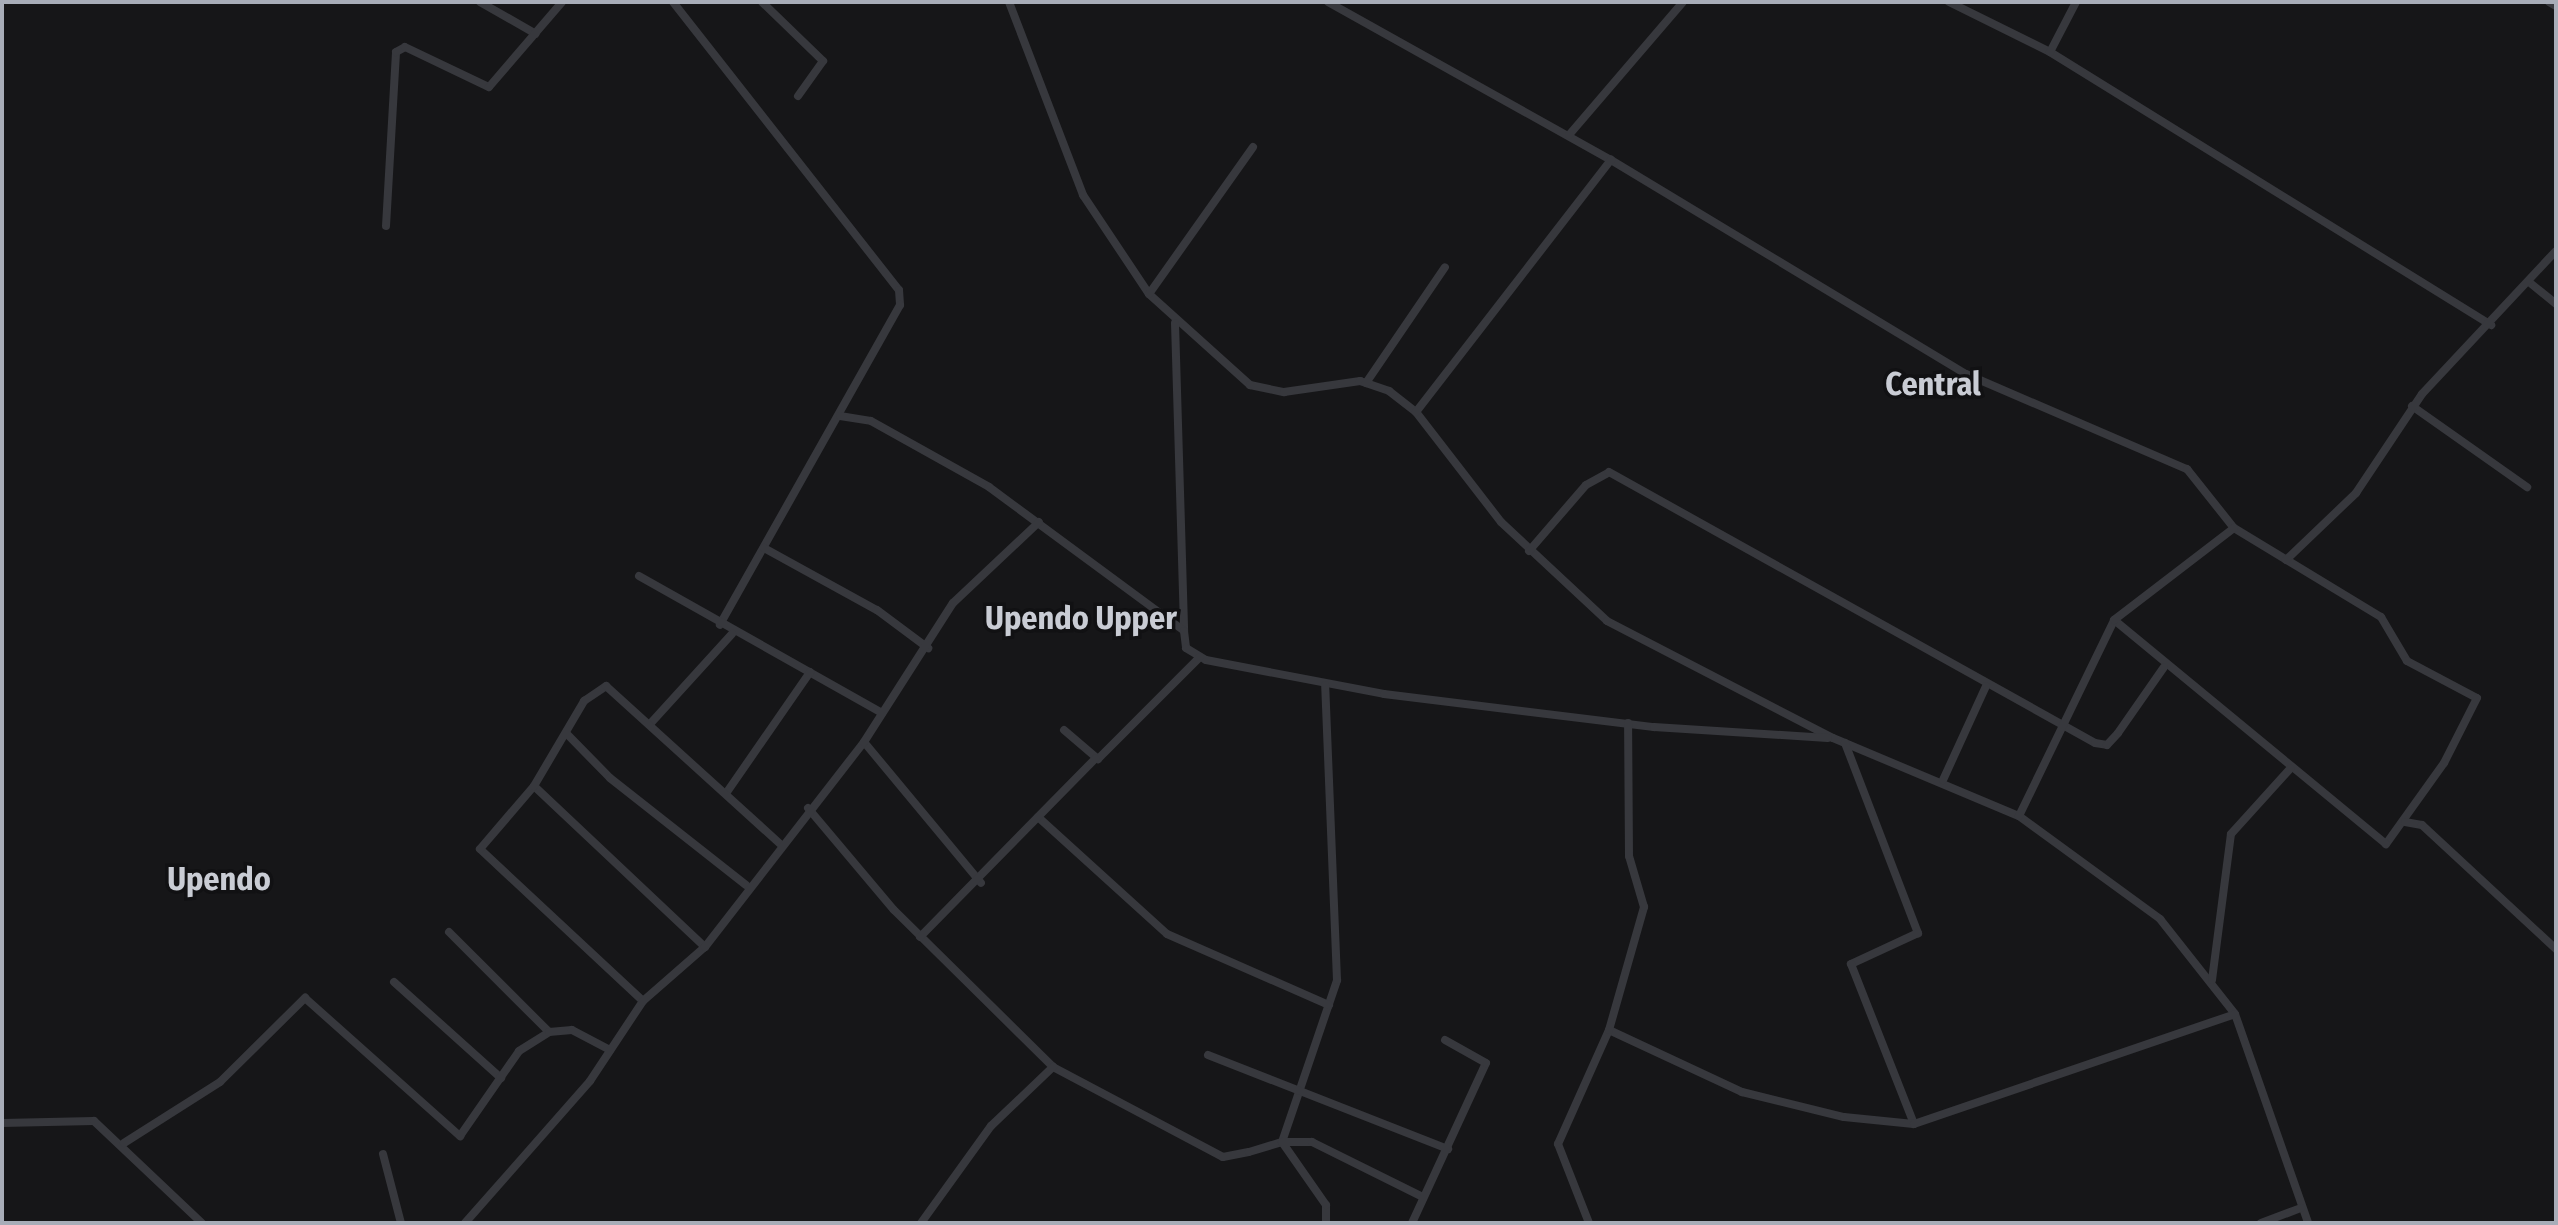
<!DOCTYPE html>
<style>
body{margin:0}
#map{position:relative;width:2558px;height:1225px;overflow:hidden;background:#161618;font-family:"Fira Sans Condensed",sans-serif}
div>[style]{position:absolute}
.minor>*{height:8px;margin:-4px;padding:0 4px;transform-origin:4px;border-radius:4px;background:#37383d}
span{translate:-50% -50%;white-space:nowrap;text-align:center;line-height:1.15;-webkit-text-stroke:7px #111113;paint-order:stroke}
.quarter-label{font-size:32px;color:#c9ccd4;font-weight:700}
.frame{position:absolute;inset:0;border:4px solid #a8adb8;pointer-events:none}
</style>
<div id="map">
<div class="minor">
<div style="left:480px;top:2px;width:64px;rotate:29.7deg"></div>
<div style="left:673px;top:2px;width:366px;rotate:51.9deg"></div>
<div style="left:899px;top:290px;width:15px;rotate:86deg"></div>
<div style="left:900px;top:305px;width:367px;rotate:119.4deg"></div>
<div style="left:762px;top:2px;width:85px;rotate:44deg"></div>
<div style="left:823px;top:61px;width:43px;rotate:125.5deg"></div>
<div style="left:1009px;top:2px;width:207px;rotate:69deg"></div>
<div style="left:1083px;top:195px;width:119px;rotate:56.3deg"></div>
<div style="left:1149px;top:294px;width:136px;rotate:42deg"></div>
<div style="left:1250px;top:385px;width:35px;rotate:12deg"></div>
<div style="left:1284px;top:392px;width:77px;rotate:-8.2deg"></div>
<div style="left:1360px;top:381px;width:31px;rotate:19deg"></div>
<div style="left:1389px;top:391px;width:34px;rotate:38deg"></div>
<div style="left:1416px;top:412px;width:139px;rotate:52.3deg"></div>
<div style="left:1501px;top:522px;width:145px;rotate:43deg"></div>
<div style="left:1607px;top:621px;width:254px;rotate:27.4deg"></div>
<div style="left:1833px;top:738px;width:202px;rotate:22.8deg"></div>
<div style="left:2019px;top:816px;width:175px;rotate:36.1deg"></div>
<div style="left:2160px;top:919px;width:121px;rotate:51.7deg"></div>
<div style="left:2235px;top:1014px;width:221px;rotate:70.7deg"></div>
<div style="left:1328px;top:2px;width:324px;rotate:29.2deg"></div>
<div style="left:1611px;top:160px;width:415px;rotate:31.1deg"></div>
<div style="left:1966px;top:374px;width:241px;rotate:23.3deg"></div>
<div style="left:2187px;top:469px;width:75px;rotate:51.5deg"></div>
<div style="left:2234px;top:528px;width:172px;rotate:31.2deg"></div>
<div style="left:2381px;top:617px;width:51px;rotate:59.4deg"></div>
<div style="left:2407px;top:661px;width:79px;rotate:27.9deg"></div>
<div style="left:2477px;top:698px;width:73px;rotate:116.9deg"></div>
<div style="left:2444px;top:763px;width:100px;rotate:125.6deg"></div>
<div style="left:2386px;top:844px;width:352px;rotate:-140.5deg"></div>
<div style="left:1949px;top:2px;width:113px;rotate:26.3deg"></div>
<div style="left:2050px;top:52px;width:519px;rotate:31.76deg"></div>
<div style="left:2549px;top:2px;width:8px;rotate:30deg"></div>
<div style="left:2050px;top:52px;width:56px;rotate:-62.5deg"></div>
<div style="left:1569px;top:135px;width:175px;rotate:-49.4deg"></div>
<div style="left:386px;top:226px;width:174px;rotate:-86.7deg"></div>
<div style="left:396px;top:52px;width:10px;rotate:-29deg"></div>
<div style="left:405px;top:47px;width:93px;rotate:25.5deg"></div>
<div style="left:489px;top:87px;width:112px;rotate:-49.3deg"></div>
<div style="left:2529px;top:282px;width:35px;rotate:39deg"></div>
<div style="left:1149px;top:294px;width:180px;rotate:-54.7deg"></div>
<div style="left:1175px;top:323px;width:308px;rotate:88.3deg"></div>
<div style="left:1366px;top:383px;width:140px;rotate:-55.7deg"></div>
<div style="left:2412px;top:406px;width:141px;rotate:35.2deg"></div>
<div style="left:1416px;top:412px;width:319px;rotate:-52.3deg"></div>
<div style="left:840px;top:416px;width:31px;rotate:9deg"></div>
<div style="left:871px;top:421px;width:135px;rotate:29.2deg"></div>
<div style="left:989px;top:487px;width:242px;rotate:36.4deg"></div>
<div style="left:1184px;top:631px;width:17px;rotate:83deg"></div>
<div style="left:1186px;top:648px;width:23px;rotate:31deg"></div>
<div style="left:1206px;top:660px;width:181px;rotate:10.8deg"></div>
<div style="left:1384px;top:694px;width:272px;rotate:7deg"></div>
<div style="left:1654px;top:727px;width:174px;rotate:3.6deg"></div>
<div style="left:764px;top:548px;width:129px;rotate:28.8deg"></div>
<div style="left:877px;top:610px;width:64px;rotate:36.7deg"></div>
<div style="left:1529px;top:551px;width:87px;rotate:-49.2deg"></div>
<div style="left:1586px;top:485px;width:26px;rotate:-29deg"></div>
<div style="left:1609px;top:472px;width:556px;rotate:29.14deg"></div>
<div style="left:2095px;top:743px;width:12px;rotate:9deg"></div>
<div style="left:2107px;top:745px;width:16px;rotate:-47deg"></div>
<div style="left:2118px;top:733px;width:80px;rotate:-55.1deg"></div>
<div style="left:2286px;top:560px;width:97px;rotate:-43.7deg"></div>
<div style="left:2356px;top:493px;width:119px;rotate:-56.3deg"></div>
<div style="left:2422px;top:394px;width:196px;rotate:-46.9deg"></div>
<div style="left:639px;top:576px;width:279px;rotate:29.4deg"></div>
<div style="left:650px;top:724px;width:122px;rotate:-47.7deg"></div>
<div style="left:1064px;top:730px;width:45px;rotate:40.5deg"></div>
<div style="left:1098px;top:759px;width:144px;rotate:-45deg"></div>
<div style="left:566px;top:733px;width:63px;rotate:45.6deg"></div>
<div style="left:610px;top:778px;width:173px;rotate:38.2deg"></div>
<div style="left:864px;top:742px;width:183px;rotate:50.3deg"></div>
<div style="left:1845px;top:743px;width:204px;rotate:69deg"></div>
<div style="left:1918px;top:933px;width:74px;rotate:155.2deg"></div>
<div style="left:1851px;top:964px;width:172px;rotate:68.5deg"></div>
<div style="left:1943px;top:780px;width:103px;rotate:-65.4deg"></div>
<div style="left:534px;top:786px;width:235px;rotate:43.3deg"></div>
<div style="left:727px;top:792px;width:146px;rotate:-55.3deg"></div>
<div style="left:808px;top:808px;width:133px;rotate:49.9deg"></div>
<div style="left:894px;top:910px;width:223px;rotate:44.6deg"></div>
<div style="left:1053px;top:1067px;width:192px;rotate:27.9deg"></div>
<div style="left:1223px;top:1157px;width:26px;rotate:-11deg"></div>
<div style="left:1249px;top:1152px;width:34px;rotate:-17deg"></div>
<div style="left:1282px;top:1142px;width:171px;rotate:-71.2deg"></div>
<div style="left:1337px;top:980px;width:295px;rotate:-92.3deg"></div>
<div style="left:2019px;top:816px;width:218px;rotate:-64.1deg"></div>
<div style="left:2114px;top:620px;width:151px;rotate:-37.5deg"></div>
<div style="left:1038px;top:817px;width:174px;rotate:42.2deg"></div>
<div style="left:1167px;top:934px;width:177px;rotate:23.7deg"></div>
<div style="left:2405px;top:822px;width:17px;rotate:10deg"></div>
<div style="left:2422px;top:825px;width:183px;rotate:42.8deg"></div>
<div style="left:449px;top:932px;width:141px;rotate:45deg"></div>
<div style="left:920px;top:937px;width:250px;rotate:-45.5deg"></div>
<div style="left:2212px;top:980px;width:147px;rotate:-82.6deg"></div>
<div style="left:2231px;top:834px;width:88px;rotate:-47.8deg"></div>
<div style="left:394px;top:982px;width:144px;rotate:41.9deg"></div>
<div style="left:643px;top:1001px;width:223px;rotate:-137deg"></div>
<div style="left:480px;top:849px;width:83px;rotate:-49.4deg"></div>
<div style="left:534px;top:786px;width:99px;rotate:-59.5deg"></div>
<div style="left:584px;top:701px;width:27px;rotate:-34deg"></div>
<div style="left:606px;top:686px;width:235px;rotate:42.2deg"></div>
<div style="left:1609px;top:1030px;width:147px;rotate:25deg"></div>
<div style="left:1742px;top:1092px;width:105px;rotate:13.8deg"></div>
<div style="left:1844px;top:1117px;width:70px;rotate:5.7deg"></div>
<div style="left:1914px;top:1124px;width:339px;rotate:-18.9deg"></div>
<div style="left:1208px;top:1055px;width:258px;rotate:21.4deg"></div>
<div style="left:2px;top:1123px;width:92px;rotate:-1.2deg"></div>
<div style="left:94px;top:1121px;width:149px;rotate:43.4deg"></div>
<div style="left:124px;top:1143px;width:114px;rotate:-32.4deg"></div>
<div style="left:220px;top:1082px;width:120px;rotate:-44.7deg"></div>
<div style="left:305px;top:998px;width:208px;rotate:41.7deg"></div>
<div style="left:460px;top:1136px;width:103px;rotate:-55.2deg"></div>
<div style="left:519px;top:1051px;width:36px;rotate:-32deg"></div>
<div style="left:549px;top:1032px;width:23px;rotate:-5deg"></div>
<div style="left:572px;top:1030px;width:43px;rotate:27.8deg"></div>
<div style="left:383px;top:1154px;width:71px;rotate:75.4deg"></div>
<div style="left:465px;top:1223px;width:189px;rotate:-48.6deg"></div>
<div style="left:590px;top:1081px;width:96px;rotate:-56.5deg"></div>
<div style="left:643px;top:1001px;width:82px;rotate:-41.1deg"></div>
<div style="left:705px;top:947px;width:259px;rotate:-52.2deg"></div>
<div style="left:864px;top:742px;width:165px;rotate:-57.4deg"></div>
<div style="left:953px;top:603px;width:118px;rotate:-43.3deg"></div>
<div style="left:921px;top:1223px;width:120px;rotate:-54.2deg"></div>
<div style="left:991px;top:1126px;width:86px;rotate:-43.6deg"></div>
<div style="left:1326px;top:1223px;width:18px;rotate:-90deg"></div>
<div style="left:1326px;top:1205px;width:77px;rotate:-124.9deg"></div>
<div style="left:1282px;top:1142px;width:30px"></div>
<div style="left:1312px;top:1142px;width:124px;rotate:26.4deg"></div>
<div style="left:1412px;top:1223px;width:176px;rotate:-65.2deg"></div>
<div style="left:1486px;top:1063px;width:47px;rotate:-150.7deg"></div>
<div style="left:1589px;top:1223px;width:85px;rotate:-111.4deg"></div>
<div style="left:1558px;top:1144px;width:125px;rotate:-65.9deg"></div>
<div style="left:1609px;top:1030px;width:128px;rotate:-74.1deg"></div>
<div style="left:1644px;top:907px;width:53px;rotate:-106.4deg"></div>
<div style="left:1629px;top:856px;width:133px;rotate:-90.4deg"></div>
<div style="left:2261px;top:1223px;width:43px;rotate:-20.6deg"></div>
</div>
<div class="quarter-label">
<span style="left:1933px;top:384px">Central</span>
<span style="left:1081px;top:618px">Upendo Upper</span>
<span style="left:219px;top:879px">Upendo</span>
</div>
<div class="frame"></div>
</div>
